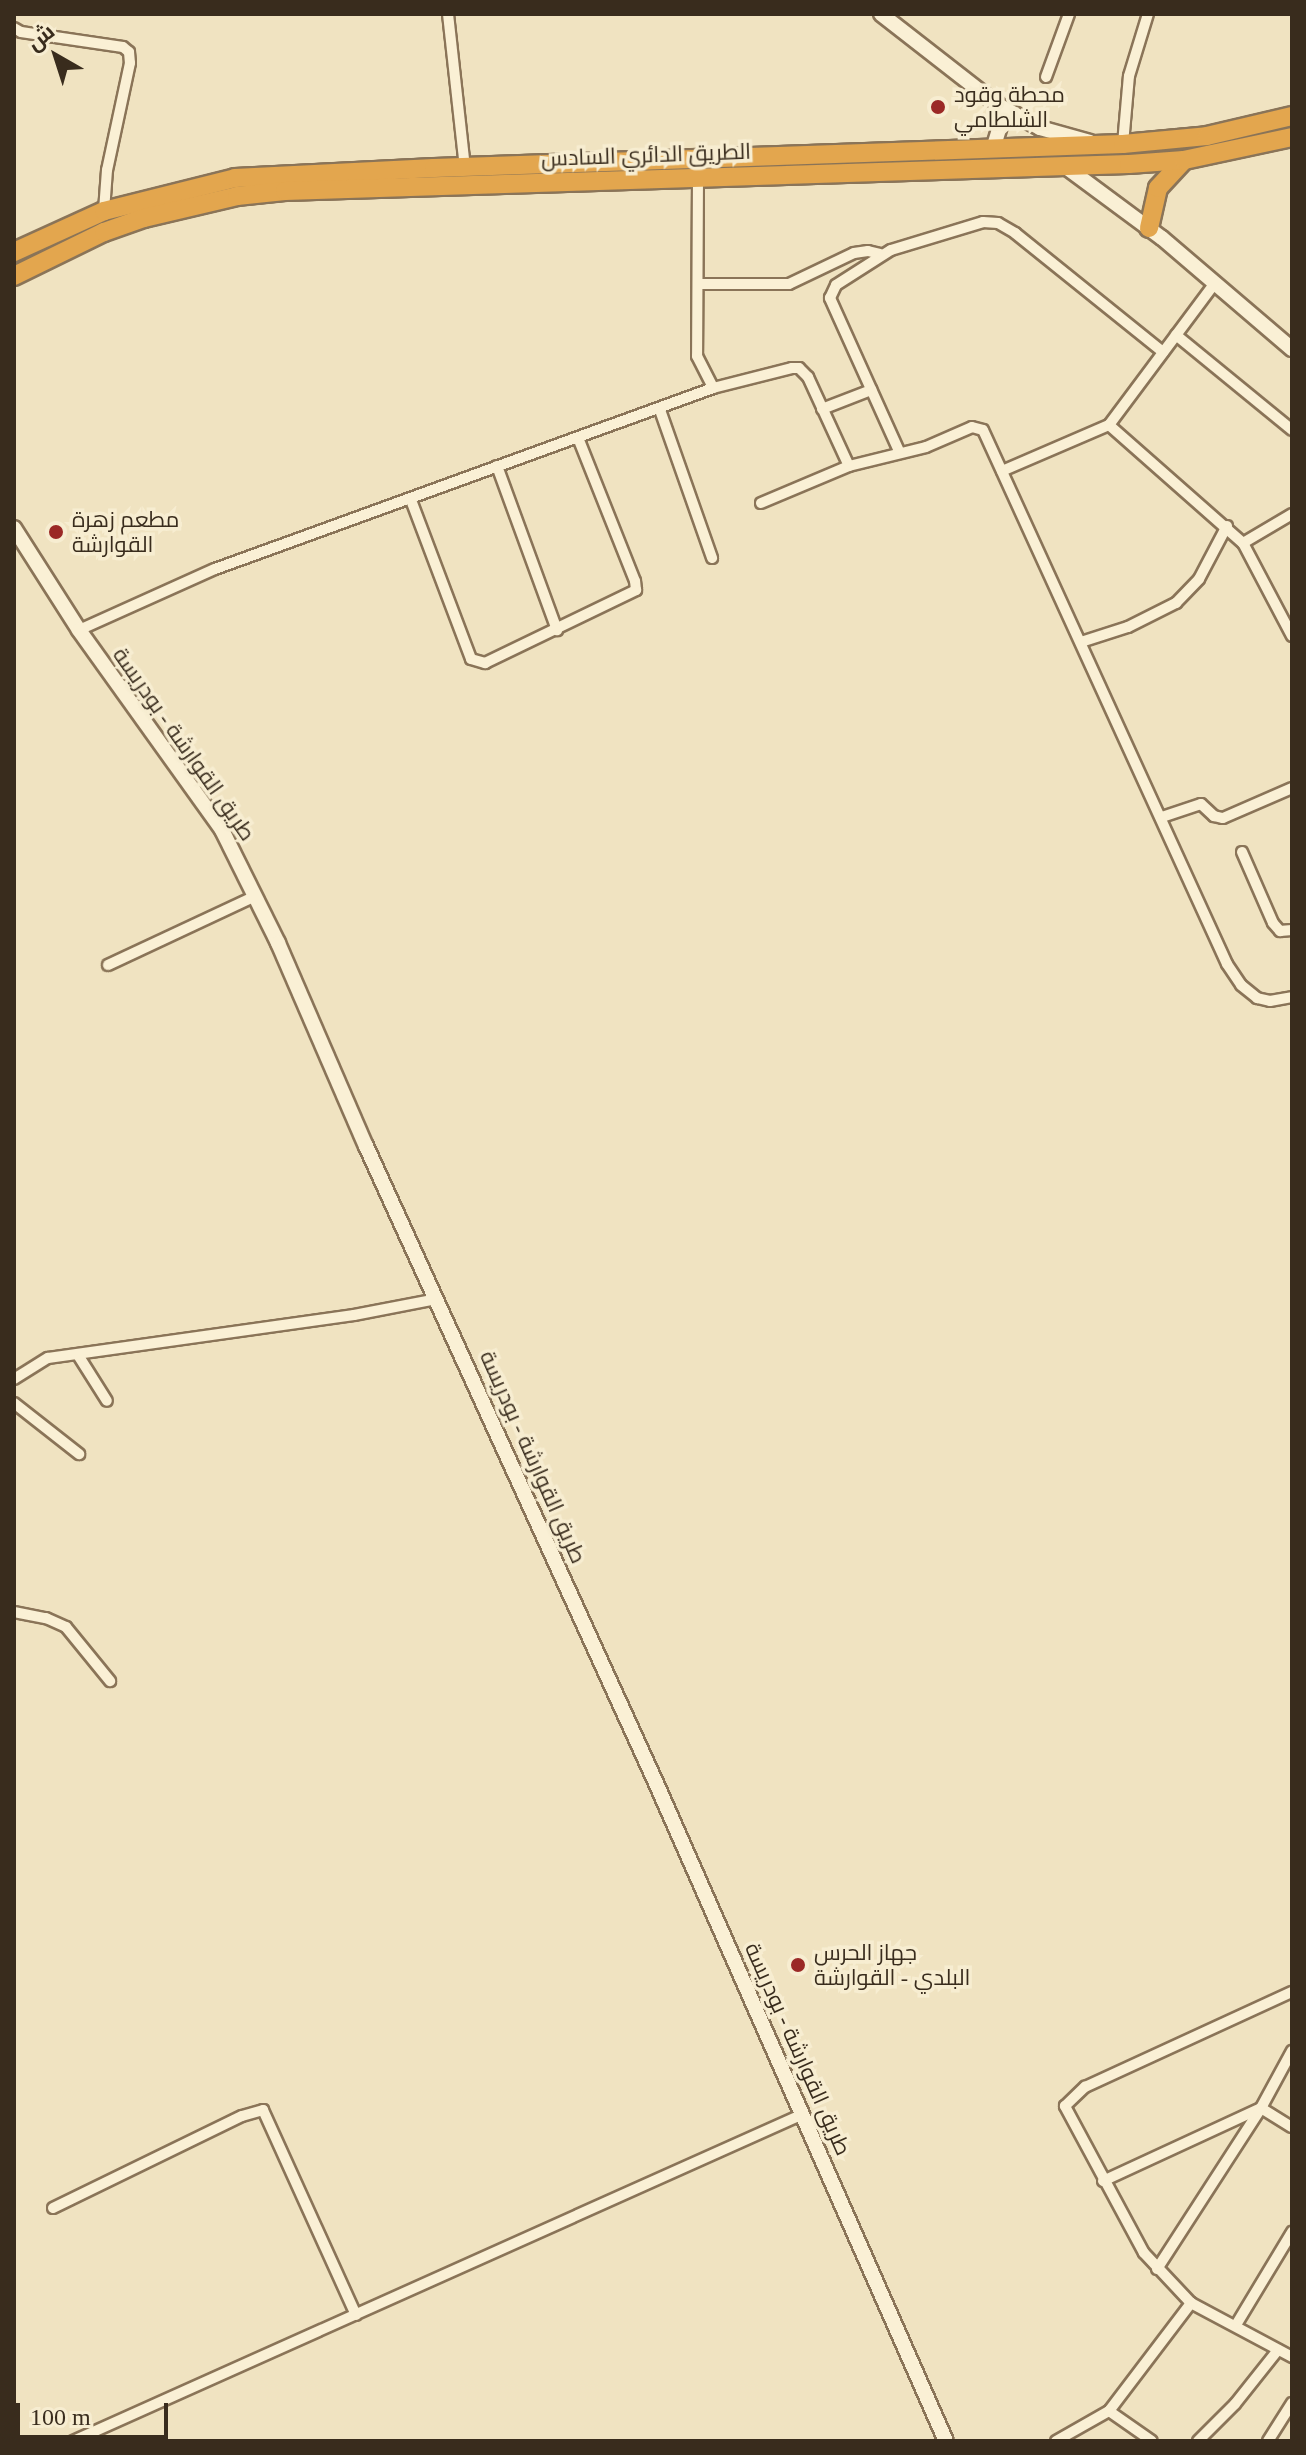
<!DOCTYPE html>
<meta charset="utf-8">
<style>
body{margin:0}
#map{position:relative;width:1306px;height:2455px;overflow:hidden;background:#f0e3c1;font-family:"Times New Roman",Cairo,serif}
div>[style]{position:absolute}
.roads{filter:drop-shadow(2px 0 #8a7458) drop-shadow(-2px 0 #8a7458) drop-shadow(0 2px #8a7458) drop-shadow(0 -2px #8a7458)}
.street>*{height:10px;margin:-5px;padding:0 5px;transform-origin:5px;border-radius:5px;background:#faf0d5}
.secondary>*{height:14px;margin:-7px;padding:0 7px;transform-origin:7px;border-radius:7px;background:#faf0d5}
.highway>*{height:18px;margin:-9px;padding:0 9px;transform-origin:9px;border-radius:9px;background:#e3a64e}
.dots>*{width:22px;height:22px;translate:-50% -50%;box-sizing:border-box;border:4px solid #f7edd1;border-radius:50%}
span{translate:-50% -50%;white-space:nowrap;text-align:center;line-height:1.15;-webkit-text-stroke:7px #f7edd1;paint-order:stroke}
.poi-label{font-size:22px;color:#392c1d}
.left{translate:0 -50%;text-align:left}
.street-label{font-size:22px;color:#392c1d}
.frame{position:absolute;inset:0;border:16px solid #392c1d;pointer-events:none}
.north{position:absolute;left:16px;top:16px;width:80px;height:80px;-webkit-text-stroke:6px #f7edd1;paint-order:stroke;rotate:321deg;font-size:22px;font-weight:700;line-height:32px;text-align:center;color:#392c1d}
.north::after{content:'';display:block;margin:auto;width:28px;height:36px;background:#392c1d;clip-path:polygon(50% 0,100% 100%,50% 72%,0 100%)}
.scale{position:absolute;left:16px;top:2403px;width:152px;height:36px;box-sizing:border-box;border:4px solid #392c1d;border-top:0;padding-left:10px;font-size:24px;line-height:28px;white-space:nowrap;color:#392c1d;-webkit-text-stroke:6px #f7edd1;paint-order:stroke}
</style>
<div id="map">
<div class="roads">
<div class="street">
<div style="left:448px;top:14px;width:154px;rotate:83.7deg"></div>
<div style="left:14px;top:28px;width:8px;rotate:30deg"></div>
<div style="left:21px;top:32px;width:103px;rotate:8.4deg"></div>
<div style="left:123px;top:47px;width:8px;rotate:40deg"></div>
<div style="left:129px;top:52px;width:11px;rotate:85deg"></div>
<div style="left:130px;top:63px;width:109px;rotate:102.1deg"></div>
<div style="left:107px;top:170px;width:41px;rotate:94.2deg"></div>
<div style="left:1046px;top:77px;width:67px;rotate:-69.9deg"></div>
<div style="left:1123px;top:144px;width:68px;rotate:-85deg"></div>
<div style="left:1129px;top:76px;width:65px;rotate:-73deg"></div>
<div style="left:698px;top:177px;width:179px;rotate:90.3deg"></div>
<div style="left:697px;top:356px;width:36px;rotate:63deg"></div>
<div style="left:699px;top:284px;width:90px"></div>
<div style="left:789px;top:284px;width:72px;rotate:-25.5deg"></div>
<div style="left:854px;top:253px;width:14px;rotate:-8deg"></div>
<div style="left:868px;top:251px;width:12px;rotate:14deg"></div>
<div style="left:1176px;top:335px;width:150px;rotate:39.3deg"></div>
<div style="left:822px;top:409px;width:53px;rotate:-21.2deg"></div>
<div style="left:660px;top:410px;width:157px;rotate:70.6deg"></div>
<div style="left:1109px;top:425px;width:179px;rotate:41.4deg"></div>
<div style="left:1243px;top:543px;width:105px;rotate:62.2deg"></div>
<div style="left:899px;top:451px;width:168px;rotate:-114.3deg"></div>
<div style="left:830px;top:298px;width:14px;rotate:-65deg"></div>
<div style="left:836px;top:285px;width:65px;rotate:-32.5deg"></div>
<div style="left:891px;top:250px;width:96px;rotate:-16.9deg"></div>
<div style="left:983px;top:222px;width:15px;rotate:4deg"></div>
<div style="left:998px;top:223px;width:20px;rotate:30deg"></div>
<div style="left:1015px;top:233px;width:190px;rotate:38.8deg"></div>
<div style="left:497px;top:466px;width:175px;rotate:69.9deg"></div>
<div style="left:1002px;top:471px;width:116px;rotate:-23.3deg"></div>
<div style="left:1109px;top:425px;width:176px;rotate:-53.3deg"></div>
<div style="left:411px;top:500px;width:170px;rotate:69.3deg"></div>
<div style="left:471px;top:659px;width:15px;rotate:16deg"></div>
<div style="left:485px;top:663px;width:168px;rotate:-25.8deg"></div>
<div style="left:636px;top:590px;width:9px;rotate:-96deg"></div>
<div style="left:635px;top:581px;width:154px;rotate:-111.7deg"></div>
<div style="left:761px;top:503px;width:95px;rotate:-22.8deg"></div>
<div style="left:849px;top:466px;width:79px;rotate:-13.9deg"></div>
<div style="left:926px;top:447px;width:50px;rotate:-23.5deg"></div>
<div style="left:972px;top:427px;width:11px;rotate:15deg"></div>
<div style="left:983px;top:430px;width:587px;rotate:65.44deg"></div>
<div style="left:1227px;top:964px;width:25px;rotate:56deg"></div>
<div style="left:1241px;top:985px;width:21px;rotate:39deg"></div>
<div style="left:1257px;top:998px;width:13px;rotate:13deg"></div>
<div style="left:1270px;top:1001px;width:22px;rotate:-10deg"></div>
<div style="left:1243px;top:543px;width:57px;rotate:-30.6deg"></div>
<div style="left:79px;top:630px;width:149px;rotate:-24.2deg"></div>
<div style="left:215px;top:569px;width:530px;rotate:-19.97deg"></div>
<div style="left:713px;top:388px;width:81px;rotate:-14.2deg"></div>
<div style="left:792px;top:368px;width:7px"></div>
<div style="left:799px;top:368px;width:13px;rotate:45deg"></div>
<div style="left:808px;top:377px;width:98px;rotate:65.3deg"></div>
<div style="left:1081px;top:642px;width:49px;rotate:-17.7deg"></div>
<div style="left:1128px;top:627px;width:54px;rotate:-26.6deg"></div>
<div style="left:1176px;top:603px;width:33px;rotate:-46deg"></div>
<div style="left:1199px;top:579px;width:60px;rotate:-62.2deg"></div>
<div style="left:1162px;top:817px;width:41px;rotate:-18.4deg"></div>
<div style="left:1201px;top:804px;width:18px;rotate:43deg"></div>
<div style="left:1214px;top:816px;width:9px;rotate:13deg"></div>
<div style="left:1223px;top:818px;width:75px;rotate:-23.5deg"></div>
<div style="left:1242px;top:852px;width:77px;rotate:66.4deg"></div>
<div style="left:1273px;top:923px;width:11px;rotate:49deg"></div>
<div style="left:1280px;top:931px;width:12px;rotate:-5deg"></div>
<div style="left:108px;top:965px;width:162px;rotate:-25.1deg"></div>
<div style="left:78px;top:1355px;width:54px;rotate:57.8deg"></div>
<div style="left:14px;top:1379px;width:40px;rotate:-32deg"></div>
<div style="left:48px;top:1358px;width:309px;rotate:-8deg"></div>
<div style="left:354px;top:1315px;width:85px;rotate:-10.9deg"></div>
<div style="left:14px;top:1403px;width:83px;rotate:38.1deg"></div>
<div style="left:14px;top:1612px;width:33px;rotate:11deg"></div>
<div style="left:46px;top:1618px;width:22px;rotate:24deg"></div>
<div style="left:66px;top:1627px;width:70px;rotate:50.8deg"></div>
<div style="left:1103px;top:2181px;width:174px;rotate:-24.8deg"></div>
<div style="left:1261px;top:2108px;width:36px;rotate:32deg"></div>
<div style="left:53px;top:2208px;width:210px;rotate:-26deg"></div>
<div style="left:242px;top:2116px;width:22px;rotate:-16deg"></div>
<div style="left:263px;top:2110px;width:225px;rotate:65.6deg"></div>
<div style="left:1157px;top:2269px;width:192px;rotate:-57.1deg"></div>
<div style="left:1261px;top:2108px;width:65px;rotate:-61.5deg"></div>
<div style="left:1191px;top:2303px;width:69px;rotate:-133.2deg"></div>
<div style="left:1144px;top:2253px;width:167px;rotate:-118.3deg"></div>
<div style="left:1065px;top:2106px;width:28px;rotate:-44deg"></div>
<div style="left:1085px;top:2087px;width:228px;rotate:-24.7deg"></div>
<div style="left:1236px;top:2325px;width:109px;rotate:-58.9deg"></div>
<div style="left:1109px;top:2411px;width:52px;rotate:34.9deg"></div>
<div style="left:73px;top:2441px;width:800px;rotate:-24.13deg"></div>
<div style="left:1056px;top:2441px;width:61px;rotate:-29.5deg"></div>
<div style="left:1109px;top:2411px;width:136px;rotate:-52.8deg"></div>
<div style="left:1191px;top:2303px;width:115px;rotate:28.1deg"></div>
<div style="left:1198px;top:2441px;width:52px;rotate:-45deg"></div>
<div style="left:1235px;top:2404px;width:69px;rotate:-51.5deg"></div>
<div style="left:1268px;top:2441px;width:45px;rotate:-57.7deg"></div>
</div>
<div class="secondary">
<div style="left:881px;top:14px;width:148px;rotate:37.9deg"></div>
<div style="left:998px;top:105px;width:48px;rotate:28.7deg"></div>
<div style="left:1040px;top:128px;width:52px;rotate:15.6deg"></div>
<div style="left:993px;top:149px;width:24px;rotate:-73deg"></div>
<div style="left:1000px;top:126px;width:21px;rotate:-95deg"></div>
<div style="left:1066px;top:167px;width:119px;rotate:36.5deg"></div>
<div style="left:1162px;top:238px;width:171px;rotate:40.5deg"></div>
<div style="left:14px;top:528px;width:121px;rotate:57.5deg"></div>
<div style="left:79px;top:630px;width:246px;rotate:54.4deg"></div>
<div style="left:222px;top:830px;width:126px;rotate:63.6deg"></div>
<div style="left:278px;top:943px;width:221px;rotate:66.6deg"></div>
<div style="left:366px;top:1146px;width:700px;rotate:65.52deg"></div>
<div style="left:656px;top:1783px;width:719px;rotate:66.22deg"></div>
</div>
<div class="highway">
<div style="left:1149px;top:228px;width:41px;rotate:-77.3deg"></div>
<div style="left:1158px;top:188px;width:38px;rotate:-47deg"></div>
<div style="left:14px;top:252px;width:99px;rotate:-24.5deg"></div>
<div style="left:104px;top:211px;width:135px;rotate:-14.1deg"></div>
<div style="left:235px;top:178px;width:199px;rotate:-2.9deg"></div>
<div style="left:434px;top:168px;width:689px;rotate:-1.99deg"></div>
<div style="left:1123px;top:144px;width:84px;rotate:-5.4deg"></div>
<div style="left:1207px;top:136px;width:87px;rotate:-13.2deg"></div>
<div style="left:14px;top:276px;width:100px;rotate:-26.1deg"></div>
<div style="left:104px;top:232px;width:42px;rotate:-19.3deg"></div>
<div style="left:144px;top:218px;width:96px;rotate:-13.3deg"></div>
<div style="left:237px;top:196px;width:48px;rotate:-5.9deg"></div>
<div style="left:285px;top:191px;width:844px;rotate:-1.83deg"></div>
<div style="left:1129px;top:164px;width:55px;rotate:-4.2deg"></div>
<div style="left:1184px;top:160px;width:110px;rotate:-12deg"></div>
</div>
</div>
<div class="dots">
<div style="left:938px;top:107px;background:#9b2926"></div>
<div style="left:56px;top:532px;background:#9b2926"></div>
<div style="left:798px;top:1965px;background:#9b2926"></div>
</div>
<div class="poi-label">
<span class="left" style="left:954px;top:107px">محطة وقود<br>الشلطامي</span>
<span class="left" style="left:72px;top:532px">مطعم زهرة<br>القوارشة</span>
<span class="left" style="left:814px;top:1965px">جهاز الحرس<br>البلدي - القوارشة</span>
</div>
<div class="street-label">
<span style="left:646px;top:155px;rotate:-2deg">الطريق الدائري السادس</span>
<span style="left:184px;top:744px;rotate:55deg">طريق القوارشة - بودريسة</span>
<span style="left:533px;top:1457px;rotate:66deg">طريق القوارشة - بودريسة</span>
<span style="left:798px;top:2049px;rotate:66deg">طريق القوارشة - بودريسة</span>
</div>
<div class="frame"></div>
<div class="north">ش</div>
<div class="scale">100 m</div>
</div>
